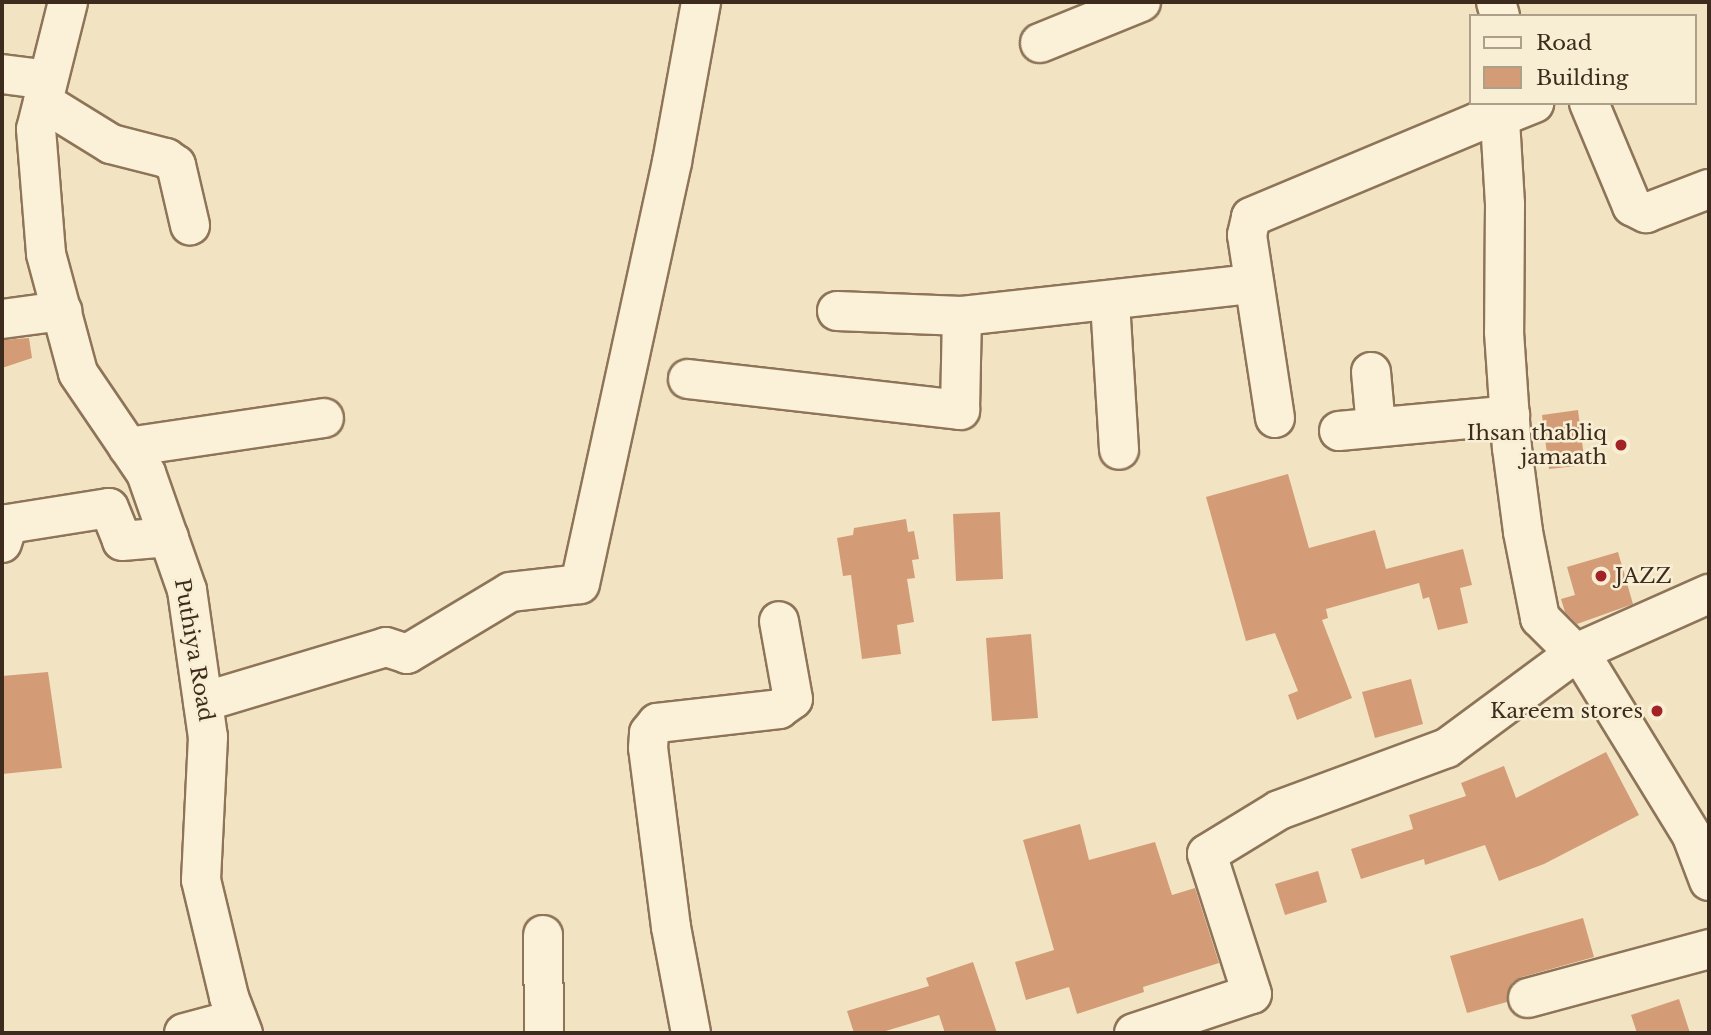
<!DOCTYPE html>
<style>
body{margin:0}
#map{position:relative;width:1711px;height:1035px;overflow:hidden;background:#f2e4c3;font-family:"Libre Baskerville",serif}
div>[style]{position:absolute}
.building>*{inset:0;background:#d39c76}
.roads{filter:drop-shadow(2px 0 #8e7458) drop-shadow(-2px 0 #8e7458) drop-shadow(0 2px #8e7458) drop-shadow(0 -2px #8e7458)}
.minor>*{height:38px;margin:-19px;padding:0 19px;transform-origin:19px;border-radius:19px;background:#fbf1d8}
.dots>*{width:19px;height:19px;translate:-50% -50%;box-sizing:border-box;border:4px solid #f8eed4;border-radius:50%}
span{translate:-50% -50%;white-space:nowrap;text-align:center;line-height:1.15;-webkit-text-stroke:5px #f8eed4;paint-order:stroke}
.poi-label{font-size:21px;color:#3d2c1d}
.right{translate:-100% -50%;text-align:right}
.left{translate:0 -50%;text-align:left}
.street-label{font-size:21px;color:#3d2c1d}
.frame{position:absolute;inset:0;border:4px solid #3d2c1d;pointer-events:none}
.legend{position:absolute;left:1469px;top:14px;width:228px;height:91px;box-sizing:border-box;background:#f8eed4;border:2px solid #ada08b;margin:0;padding:9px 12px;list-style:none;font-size:21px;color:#3d2c1d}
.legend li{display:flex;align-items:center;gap:14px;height:35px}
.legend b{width:35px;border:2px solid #ada08b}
</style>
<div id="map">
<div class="building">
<div style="clip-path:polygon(29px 338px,32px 358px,2px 368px,2px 340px)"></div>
<div style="clip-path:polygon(1578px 410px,1585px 465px,1549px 469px,1542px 415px)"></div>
<div style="clip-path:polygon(1288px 474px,1309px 548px,1375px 530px,1386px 569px,1463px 549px,1472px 585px,1460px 588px,1468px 623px,1438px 630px,1429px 597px,1423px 599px,1419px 583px,1326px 609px,1328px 618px,1322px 620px,1352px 698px,1297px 720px,1288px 695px,1298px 691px,1275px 633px,1246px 641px,1206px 497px)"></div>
<div style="clip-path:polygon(1000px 512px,1003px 579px,956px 581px,953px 514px)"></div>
<div style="clip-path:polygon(906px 519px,908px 532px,914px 531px,919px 559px,912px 560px,915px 578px,907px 579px,914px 622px,897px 625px,901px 654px,862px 659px,851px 575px,843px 576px,837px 538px,853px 535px,854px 528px)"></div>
<div style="clip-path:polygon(1618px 552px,1633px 604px,1577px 624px,1565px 612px,1561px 599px,1575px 595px,1567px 567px)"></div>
<div style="clip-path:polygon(1031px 634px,1038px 718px,992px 721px,986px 638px)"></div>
<div style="clip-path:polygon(48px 672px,62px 768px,2px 774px,2px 676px)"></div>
<div style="clip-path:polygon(1411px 679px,1423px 724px,1375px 738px,1362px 692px)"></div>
<div style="clip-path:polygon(1606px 752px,1639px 815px,1544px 864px,1499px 881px,1485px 845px,1425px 865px,1424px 859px,1361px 879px,1351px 849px,1413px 829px,1409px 815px,1466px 796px,1461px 783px,1504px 766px,1516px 798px)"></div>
<div style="clip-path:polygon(1080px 824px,1089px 860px,1155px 842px,1172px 895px,1195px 888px,1219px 963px,1143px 987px,1144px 992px,1077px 1014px,1069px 987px,1026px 1000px,1015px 962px,1054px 950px,1023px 840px)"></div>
<div style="clip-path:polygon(1318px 871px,1327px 902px,1285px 915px,1275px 884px)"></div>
<div style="clip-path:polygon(1583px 918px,1594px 957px,1522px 977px,1512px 983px,1507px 1002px,1467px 1013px,1450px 956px)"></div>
<div style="clip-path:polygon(973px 962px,997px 1033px,945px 1033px,939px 1015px,879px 1033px,854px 1033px,847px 1011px,929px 986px,926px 978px)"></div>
<div style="clip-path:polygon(1679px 999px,1690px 1033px,1637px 1033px,1631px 1015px)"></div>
</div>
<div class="roads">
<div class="minor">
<div style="left:68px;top:2px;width:131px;rotate:104.1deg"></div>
<div style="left:36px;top:129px;width:125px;rotate:85.4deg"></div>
<div style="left:46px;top:254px;width:123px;rotate:74.9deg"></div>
<div style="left:78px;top:373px;width:121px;rotate:55.8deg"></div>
<div style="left:146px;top:473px;width:124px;rotate:70.7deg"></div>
<div style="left:187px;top:590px;width:148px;rotate:81.9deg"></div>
<div style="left:208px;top:737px;width:143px;rotate:92.8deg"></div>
<div style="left:201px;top:880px;width:120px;rotate:76.5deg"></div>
<div style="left:229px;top:997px;width:39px;rotate:69deg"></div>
<div style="left:1496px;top:2px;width:15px;rotate:74deg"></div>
<div style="left:1040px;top:43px;width:109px;rotate:-22.1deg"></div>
<div style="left:2px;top:74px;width:46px;rotate:7.4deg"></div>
<div style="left:43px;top:102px;width:80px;rotate:31.7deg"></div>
<div style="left:111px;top:144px;width:57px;rotate:14.3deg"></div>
<div style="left:166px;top:158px;width:12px;rotate:35deg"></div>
<div style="left:176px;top:165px;width:62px;rotate:76.9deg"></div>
<div style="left:1499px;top:103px;width:101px;rotate:86.6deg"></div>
<div style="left:1505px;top:204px;width:128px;rotate:90.4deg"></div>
<div style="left:1504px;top:332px;width:116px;rotate:86.1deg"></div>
<div style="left:1512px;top:448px;width:85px;rotate:82.5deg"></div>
<div style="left:1523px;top:532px;width:88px;rotate:78.8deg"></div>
<div style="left:1540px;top:618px;width:68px;rotate:45deg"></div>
<div style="left:1588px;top:666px;width:199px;rotate:58.5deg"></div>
<div style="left:1692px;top:836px;width:48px;rotate:69.3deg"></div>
<div style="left:1589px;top:103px;width:112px;rotate:67.3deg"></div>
<div style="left:1632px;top:206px;width:16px;rotate:27deg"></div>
<div style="left:1646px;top:213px;width:67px;rotate:-20.9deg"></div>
<div style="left:1110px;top:302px;width:148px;rotate:86.5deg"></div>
<div style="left:837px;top:311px;width:125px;rotate:2.3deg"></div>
<div style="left:962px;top:316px;width:294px;rotate:-6.3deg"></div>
<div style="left:2px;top:319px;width:61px;rotate:-7.6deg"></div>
<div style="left:1371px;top:372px;width:55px;rotate:84.8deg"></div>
<div style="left:688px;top:379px;width:274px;rotate:6.5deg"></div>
<div style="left:960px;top:410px;width:94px;rotate:-88.8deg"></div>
<div style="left:1275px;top:418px;width:185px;rotate:-98.7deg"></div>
<div style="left:1247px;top:235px;width:18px;rotate:-77deg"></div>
<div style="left:1251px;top:217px;width:246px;rotate:-22.7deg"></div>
<div style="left:1478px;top:122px;width:23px;rotate:-13deg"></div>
<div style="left:1500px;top:117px;width:37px;rotate:-22deg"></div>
<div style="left:1339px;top:431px;width:172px;rotate:-5.3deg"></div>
<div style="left:128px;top:447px;width:198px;rotate:-8.4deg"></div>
<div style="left:2px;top:543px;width:20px;rotate:-72deg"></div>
<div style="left:8px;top:524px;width:102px;rotate:-9deg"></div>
<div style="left:109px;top:508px;width:35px;rotate:68deg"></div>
<div style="left:122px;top:541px;width:47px;rotate:-4.9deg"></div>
<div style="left:203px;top:702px;width:191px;rotate:-16.7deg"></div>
<div style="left:386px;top:647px;width:22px;rotate:18deg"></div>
<div style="left:407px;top:654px;width:120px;rotate:-31deg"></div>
<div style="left:510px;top:592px;width:70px;rotate:-6.5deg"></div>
<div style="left:580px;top:584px;width:432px;rotate:-77.7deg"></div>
<div style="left:672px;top:162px;width:163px;rotate:-79.7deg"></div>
<div style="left:543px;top:935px;width:98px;rotate:89.4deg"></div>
<div style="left:1528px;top:998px;width:188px;rotate:-15.1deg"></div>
<div style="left:184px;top:1033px;width:55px;rotate:-14.8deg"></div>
<div style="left:691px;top:1033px;width:108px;rotate:-100.7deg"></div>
<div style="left:671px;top:927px;width:180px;rotate:-97.3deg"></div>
<div style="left:648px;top:748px;width:15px;rotate:-86deg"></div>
<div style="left:649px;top:733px;width:13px;rotate:-51deg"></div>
<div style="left:657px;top:723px;width:123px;rotate:-6.5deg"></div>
<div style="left:779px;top:709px;width:17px;rotate:-36deg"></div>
<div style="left:793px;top:699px;width:79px;rotate:-100.2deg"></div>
<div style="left:1134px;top:1033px;width:124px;rotate:-18.3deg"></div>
<div style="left:1252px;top:994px;width:147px;rotate:-107.8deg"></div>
<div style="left:1207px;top:854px;width:84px;rotate:-31.4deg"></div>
<div style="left:1279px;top:810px;width:179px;rotate:-20.3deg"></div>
<div style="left:1447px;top:748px;width:158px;rotate:-36.5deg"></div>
<div style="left:1574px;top:654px;width:148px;rotate:-24deg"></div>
</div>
</div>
<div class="dots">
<div style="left:1621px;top:445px;background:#a22325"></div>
<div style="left:1601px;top:576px;background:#a22325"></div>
<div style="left:1657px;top:711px;background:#a22325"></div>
</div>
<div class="poi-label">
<span class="right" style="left:1607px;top:445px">Ihsan thabliq<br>jamaath</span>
<span class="left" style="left:1615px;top:576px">JAZZ</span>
<span class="right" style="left:1643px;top:711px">Kareem stores</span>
</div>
<div class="street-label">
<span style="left:194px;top:650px;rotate:80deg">Puthiya Road</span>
</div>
<div class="frame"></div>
<ul class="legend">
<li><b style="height:9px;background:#fbf1d8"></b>Road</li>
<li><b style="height:19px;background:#d39c76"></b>Building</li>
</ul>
</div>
